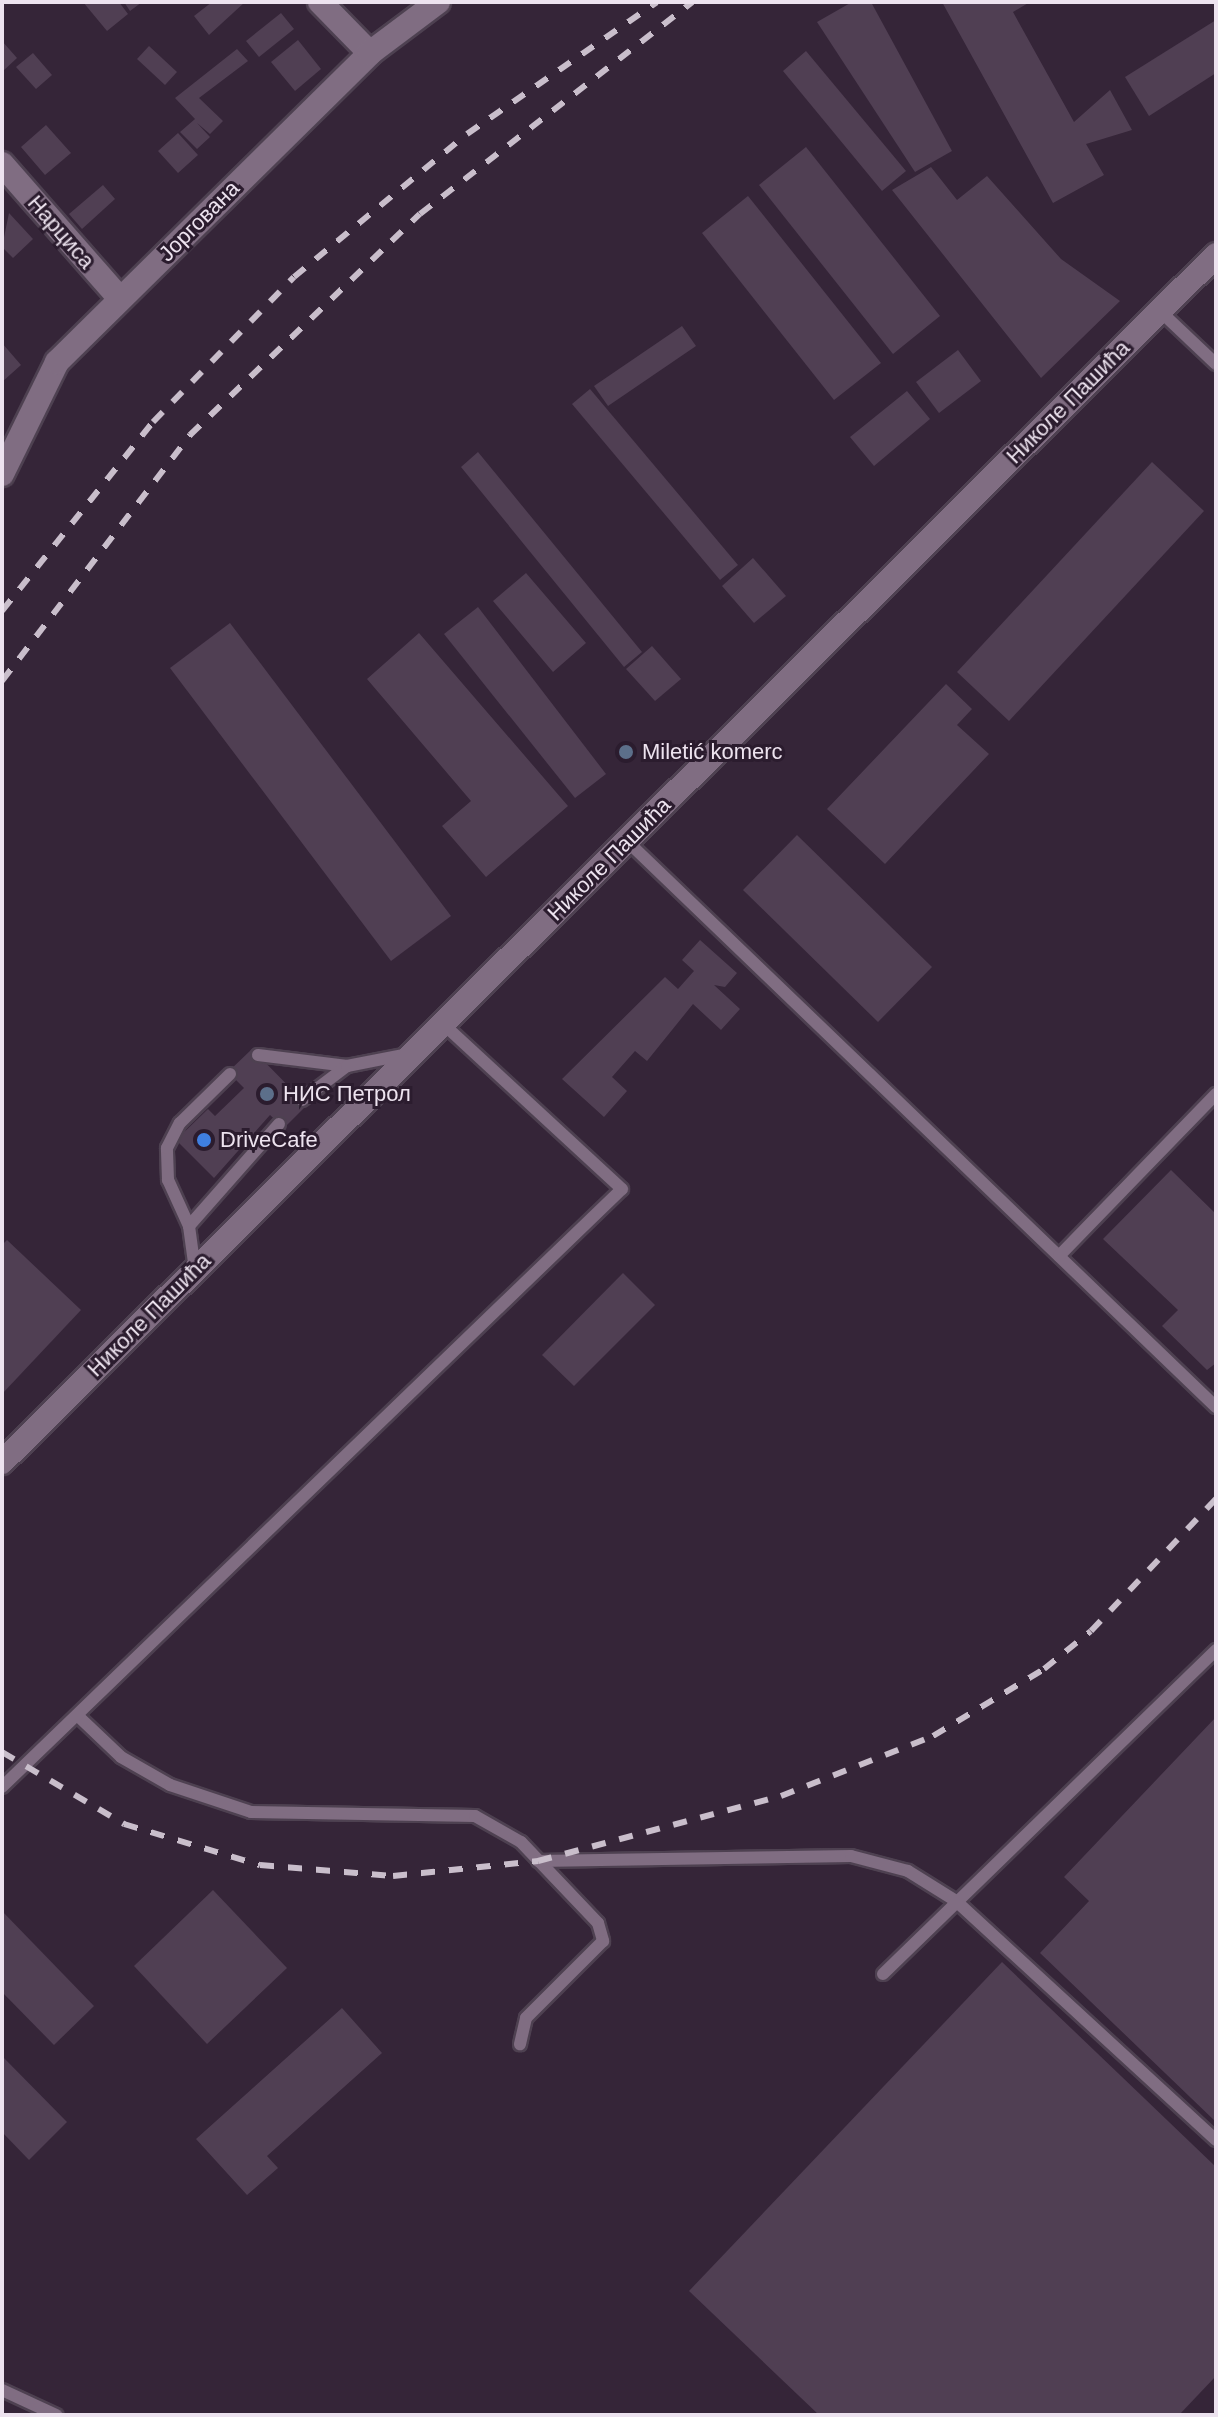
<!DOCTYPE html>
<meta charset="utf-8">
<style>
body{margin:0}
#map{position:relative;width:1218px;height:2417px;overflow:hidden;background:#352538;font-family:Helvetica,sans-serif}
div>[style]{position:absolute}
.building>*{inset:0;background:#503f53}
.roads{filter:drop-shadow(2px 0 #4e4151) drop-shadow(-2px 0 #4e4151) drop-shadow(0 2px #4e4151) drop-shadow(0 -2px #4e4151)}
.lane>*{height:12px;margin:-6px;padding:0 6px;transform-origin:6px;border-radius:6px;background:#806d82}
.street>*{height:24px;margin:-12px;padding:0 12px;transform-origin:12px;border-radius:12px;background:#806d82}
.secondary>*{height:24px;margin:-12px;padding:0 12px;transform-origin:12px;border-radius:12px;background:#806d82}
.rail>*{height:6px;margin-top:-3px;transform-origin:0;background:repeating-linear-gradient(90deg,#c9becb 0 14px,transparent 0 28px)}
.dots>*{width:22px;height:22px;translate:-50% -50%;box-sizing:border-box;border:4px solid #2b1c2e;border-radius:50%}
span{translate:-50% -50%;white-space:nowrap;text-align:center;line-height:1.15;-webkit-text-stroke:6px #2b1c2e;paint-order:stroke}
.street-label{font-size:22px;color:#ede3ef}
.poi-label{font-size:22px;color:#ede3ef}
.left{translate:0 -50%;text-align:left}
.frame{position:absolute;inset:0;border:4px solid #ede3ef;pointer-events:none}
</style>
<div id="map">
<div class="building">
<div style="clip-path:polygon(83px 2px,119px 2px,128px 14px,107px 31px)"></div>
<div style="clip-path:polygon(124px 2px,142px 2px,130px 11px)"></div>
<div style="clip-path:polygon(212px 2px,245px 2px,209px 35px,194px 16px)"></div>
<div style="clip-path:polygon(852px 2px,871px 2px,952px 151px,915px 172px,817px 22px)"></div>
<div style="clip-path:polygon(942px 2px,1030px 2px,1013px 12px,1074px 122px,1110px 90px,1132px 130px,1086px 144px,1104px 175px,1053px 203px)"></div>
<div style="clip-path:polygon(281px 13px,294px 29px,259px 57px,246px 41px)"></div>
<div style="clip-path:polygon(1216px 20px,1216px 73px,1149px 116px,1125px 77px)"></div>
<div style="clip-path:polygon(298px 40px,321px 69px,295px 91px,271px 62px)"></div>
<div style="clip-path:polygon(2px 41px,17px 58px,2px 72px)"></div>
<div style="clip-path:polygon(149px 46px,177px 72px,165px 85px,137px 59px)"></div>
<div style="clip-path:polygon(237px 49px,248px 61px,199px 98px,223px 121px,210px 134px,197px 123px,210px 137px,197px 149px,180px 132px,195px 119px,175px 98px)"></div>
<div style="clip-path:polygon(806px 51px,906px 171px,882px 191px,783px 71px)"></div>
<div style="clip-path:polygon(33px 53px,52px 75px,36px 89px,16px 67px)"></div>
<div style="clip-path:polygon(46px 125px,71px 153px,45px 175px,21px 147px)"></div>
<div style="clip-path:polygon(178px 133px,198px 155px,178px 173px,158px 151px)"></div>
<div style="clip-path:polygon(806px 147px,940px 316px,893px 354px,759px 185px)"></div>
<div style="clip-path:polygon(931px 167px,957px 200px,987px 176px,1061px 259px,1120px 301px,1041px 378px,892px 190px)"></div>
<div style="clip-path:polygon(103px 185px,115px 199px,82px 229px,69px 214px)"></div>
<div style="clip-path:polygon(748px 196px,881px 363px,834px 400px,702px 233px)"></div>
<div style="clip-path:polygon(9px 213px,33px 239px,13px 258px,2px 247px)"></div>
<div style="clip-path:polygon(682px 326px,696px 346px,608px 406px,594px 386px)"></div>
<div style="clip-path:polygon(2px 343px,21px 365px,2px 382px)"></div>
<div style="clip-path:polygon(958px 350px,981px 381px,939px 413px,916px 382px)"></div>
<div style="clip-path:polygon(590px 389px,738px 565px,720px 580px,572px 404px)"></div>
<div style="clip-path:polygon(907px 391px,930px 419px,874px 466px,850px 437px)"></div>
<div style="clip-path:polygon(478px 452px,642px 652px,624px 667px,461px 467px)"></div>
<div style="clip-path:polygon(1152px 462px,1204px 511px,1009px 721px,957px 672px)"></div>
<div style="clip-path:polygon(753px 558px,786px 596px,754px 623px,722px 586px)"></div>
<div style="clip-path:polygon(526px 573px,586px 643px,553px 672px,493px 601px)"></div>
<div style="clip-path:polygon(478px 607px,606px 774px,575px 798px,444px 634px)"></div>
<div style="clip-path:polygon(230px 623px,451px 916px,391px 961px,170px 668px)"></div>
<div style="clip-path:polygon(419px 633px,568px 806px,486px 877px,442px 826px,471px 801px,367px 679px)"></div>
<div style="clip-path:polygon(652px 646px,681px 679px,655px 701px,626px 669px)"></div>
<div style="clip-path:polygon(946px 684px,972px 709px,957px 725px,989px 754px,885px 864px,827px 809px)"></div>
<div style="clip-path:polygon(797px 835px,932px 967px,878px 1022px,743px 890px)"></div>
<div style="clip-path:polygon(700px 940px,737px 973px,725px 987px,714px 985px,740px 1009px,721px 1030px,693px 1004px,647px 1061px,635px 1051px,612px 1077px,627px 1091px,604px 1117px,562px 1079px,665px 977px,678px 989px,694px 971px,682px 960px)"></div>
<div style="clip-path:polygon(252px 1049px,307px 1105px,284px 1128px,270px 1115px,214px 1178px,176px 1140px,208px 1109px,215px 1116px,244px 1088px,228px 1072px)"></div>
<div style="clip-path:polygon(1171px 1170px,1216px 1214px,1216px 1363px,1207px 1370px,1162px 1326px,1178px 1310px,1103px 1239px)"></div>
<div style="clip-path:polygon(7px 1240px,81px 1310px,2px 1394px,2px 1245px)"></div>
<div style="clip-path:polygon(623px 1273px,655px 1305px,574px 1386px,542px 1355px)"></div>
<div style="clip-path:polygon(1216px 1717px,1216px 2122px,1040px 1953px,1089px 1901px,1064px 1877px)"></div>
<div style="clip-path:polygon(213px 1890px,287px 1968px,207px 2044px,134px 1966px)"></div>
<div style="clip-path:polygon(2px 1911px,94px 2006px,54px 2045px,2px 1992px)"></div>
<div style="clip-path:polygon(1002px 1962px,1216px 2167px,1216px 2376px,1179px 2415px,819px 2415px,689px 2291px)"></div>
<div style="clip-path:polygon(342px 2008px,382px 2053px,267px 2156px,278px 2168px,247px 2195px,196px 2139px)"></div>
<div style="clip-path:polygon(2px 2056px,67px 2122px,29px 2160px,2px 2132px)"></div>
</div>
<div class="roads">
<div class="lane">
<div style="left:1160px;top:311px;width:77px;rotate:43.4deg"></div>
<div style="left:627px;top:841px;width:817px;rotate:43.86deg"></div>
<div style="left:258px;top:1055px;width:90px;rotate:7deg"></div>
<div style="left:302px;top:1100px;width:56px;rotate:-37.1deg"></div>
<div style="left:347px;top:1066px;width:63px;rotate:-11deg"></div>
<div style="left:189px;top:1226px;width:51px;rotate:-114.5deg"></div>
<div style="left:168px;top:1180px;width:32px;rotate:-92deg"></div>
<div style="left:167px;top:1148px;width:28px;rotate:-63deg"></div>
<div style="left:180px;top:1123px;width:70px;rotate:-44.4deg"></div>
<div style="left:1059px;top:1256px;width:226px;rotate:-45.9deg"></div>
<div style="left:195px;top:1270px;width:44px;rotate:-97.8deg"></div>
<div style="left:189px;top:1226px;width:136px;rotate:-48.6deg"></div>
<div style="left:78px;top:1716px;width:59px;rotate:43.6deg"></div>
<div style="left:121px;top:1757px;width:56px;rotate:29.7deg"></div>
<div style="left:170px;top:1785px;width:85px;rotate:18.4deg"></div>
<div style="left:251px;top:1812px;width:224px;rotate:1deg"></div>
<div style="left:475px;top:1816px;width:53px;rotate:29.5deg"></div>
<div style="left:521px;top:1842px;width:112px;rotate:46.5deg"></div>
<div style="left:598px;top:1923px;width:19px;rotate:74deg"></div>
<div style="left:603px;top:1941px;width:109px;rotate:135deg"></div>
<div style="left:526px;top:2018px;width:27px;rotate:103deg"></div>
<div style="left:2px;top:1787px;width:861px;rotate:-43.97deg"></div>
<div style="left:622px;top:1189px;width:243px;rotate:-137.3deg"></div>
<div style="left:538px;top:1861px;width:313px;rotate:-0.9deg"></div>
<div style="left:851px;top:1856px;width:59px;rotate:14.7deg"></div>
<div style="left:908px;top:1871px;width:57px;rotate:32deg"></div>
<div style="left:956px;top:1901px;width:353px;rotate:42.6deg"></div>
<div style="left:883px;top:1974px;width:465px;rotate:-44.2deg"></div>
<div style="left:2px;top:2390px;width:60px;rotate:24.8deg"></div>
</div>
<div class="street">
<div style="left:320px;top:2px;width:71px;rotate:45.6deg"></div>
<div style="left:2px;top:164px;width:179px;rotate:48.8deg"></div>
<div style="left:2px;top:474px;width:125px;rotate:-63.8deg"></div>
<div style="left:57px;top:362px;width:440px;rotate:-44.6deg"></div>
<div style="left:370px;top:53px;width:85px;rotate:-36.9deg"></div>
</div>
<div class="secondary">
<div style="left:2px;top:1462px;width:1712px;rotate:-44.83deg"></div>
</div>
</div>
<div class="rail">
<div style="left:2px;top:611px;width:242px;rotate:-51.4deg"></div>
<div style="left:153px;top:422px;width:202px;rotate:-45.8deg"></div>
<div style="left:294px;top:277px;width:224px;rotate:-39.6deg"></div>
<div style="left:467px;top:134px;width:231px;rotate:-34.8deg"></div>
<div style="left:2px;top:681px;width:310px;rotate:-52.6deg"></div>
<div style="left:190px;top:435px;width:319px;rotate:-43.9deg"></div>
<div style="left:420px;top:214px;width:345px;rotate:-37.9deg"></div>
<div style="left:2px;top:1752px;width:142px;rotate:30.5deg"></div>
<div style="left:124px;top:1824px;width:142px;rotate:16.8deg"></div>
<div style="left:260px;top:1865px;width:133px;rotate:4.7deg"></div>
<div style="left:393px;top:1876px;width:146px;rotate:-5.9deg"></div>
<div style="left:538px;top:1861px;width:252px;rotate:-15deg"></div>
<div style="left:781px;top:1796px;width:163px;rotate:-21.5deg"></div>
<div style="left:933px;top:1736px;width:130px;rotate:-31.1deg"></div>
<div style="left:1044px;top:1669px;width:60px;rotate:-39deg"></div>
<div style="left:1091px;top:1631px;width:182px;rotate:-46.6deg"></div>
</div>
<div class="dots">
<div style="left:626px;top:752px;background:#5c6f8a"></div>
<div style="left:267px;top:1094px;background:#5c6f8a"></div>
<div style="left:204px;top:1140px;background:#3f7fe0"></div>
</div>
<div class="street-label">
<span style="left:199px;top:221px;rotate:-45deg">Јоргована</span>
<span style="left:61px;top:232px;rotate:49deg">Нарциса</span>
<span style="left:1068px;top:402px;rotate:-45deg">Николе Пашића</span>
<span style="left:609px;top:859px;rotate:-45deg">Николе Пашића</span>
<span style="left:149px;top:1315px;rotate:-45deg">Николе Пашића</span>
</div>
<div class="poi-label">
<span class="left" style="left:642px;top:752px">Miletić komerc</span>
<span class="left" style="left:283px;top:1094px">НИС Петрол</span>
<span class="left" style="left:220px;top:1140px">DriveCafe</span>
</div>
<div class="frame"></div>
</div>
